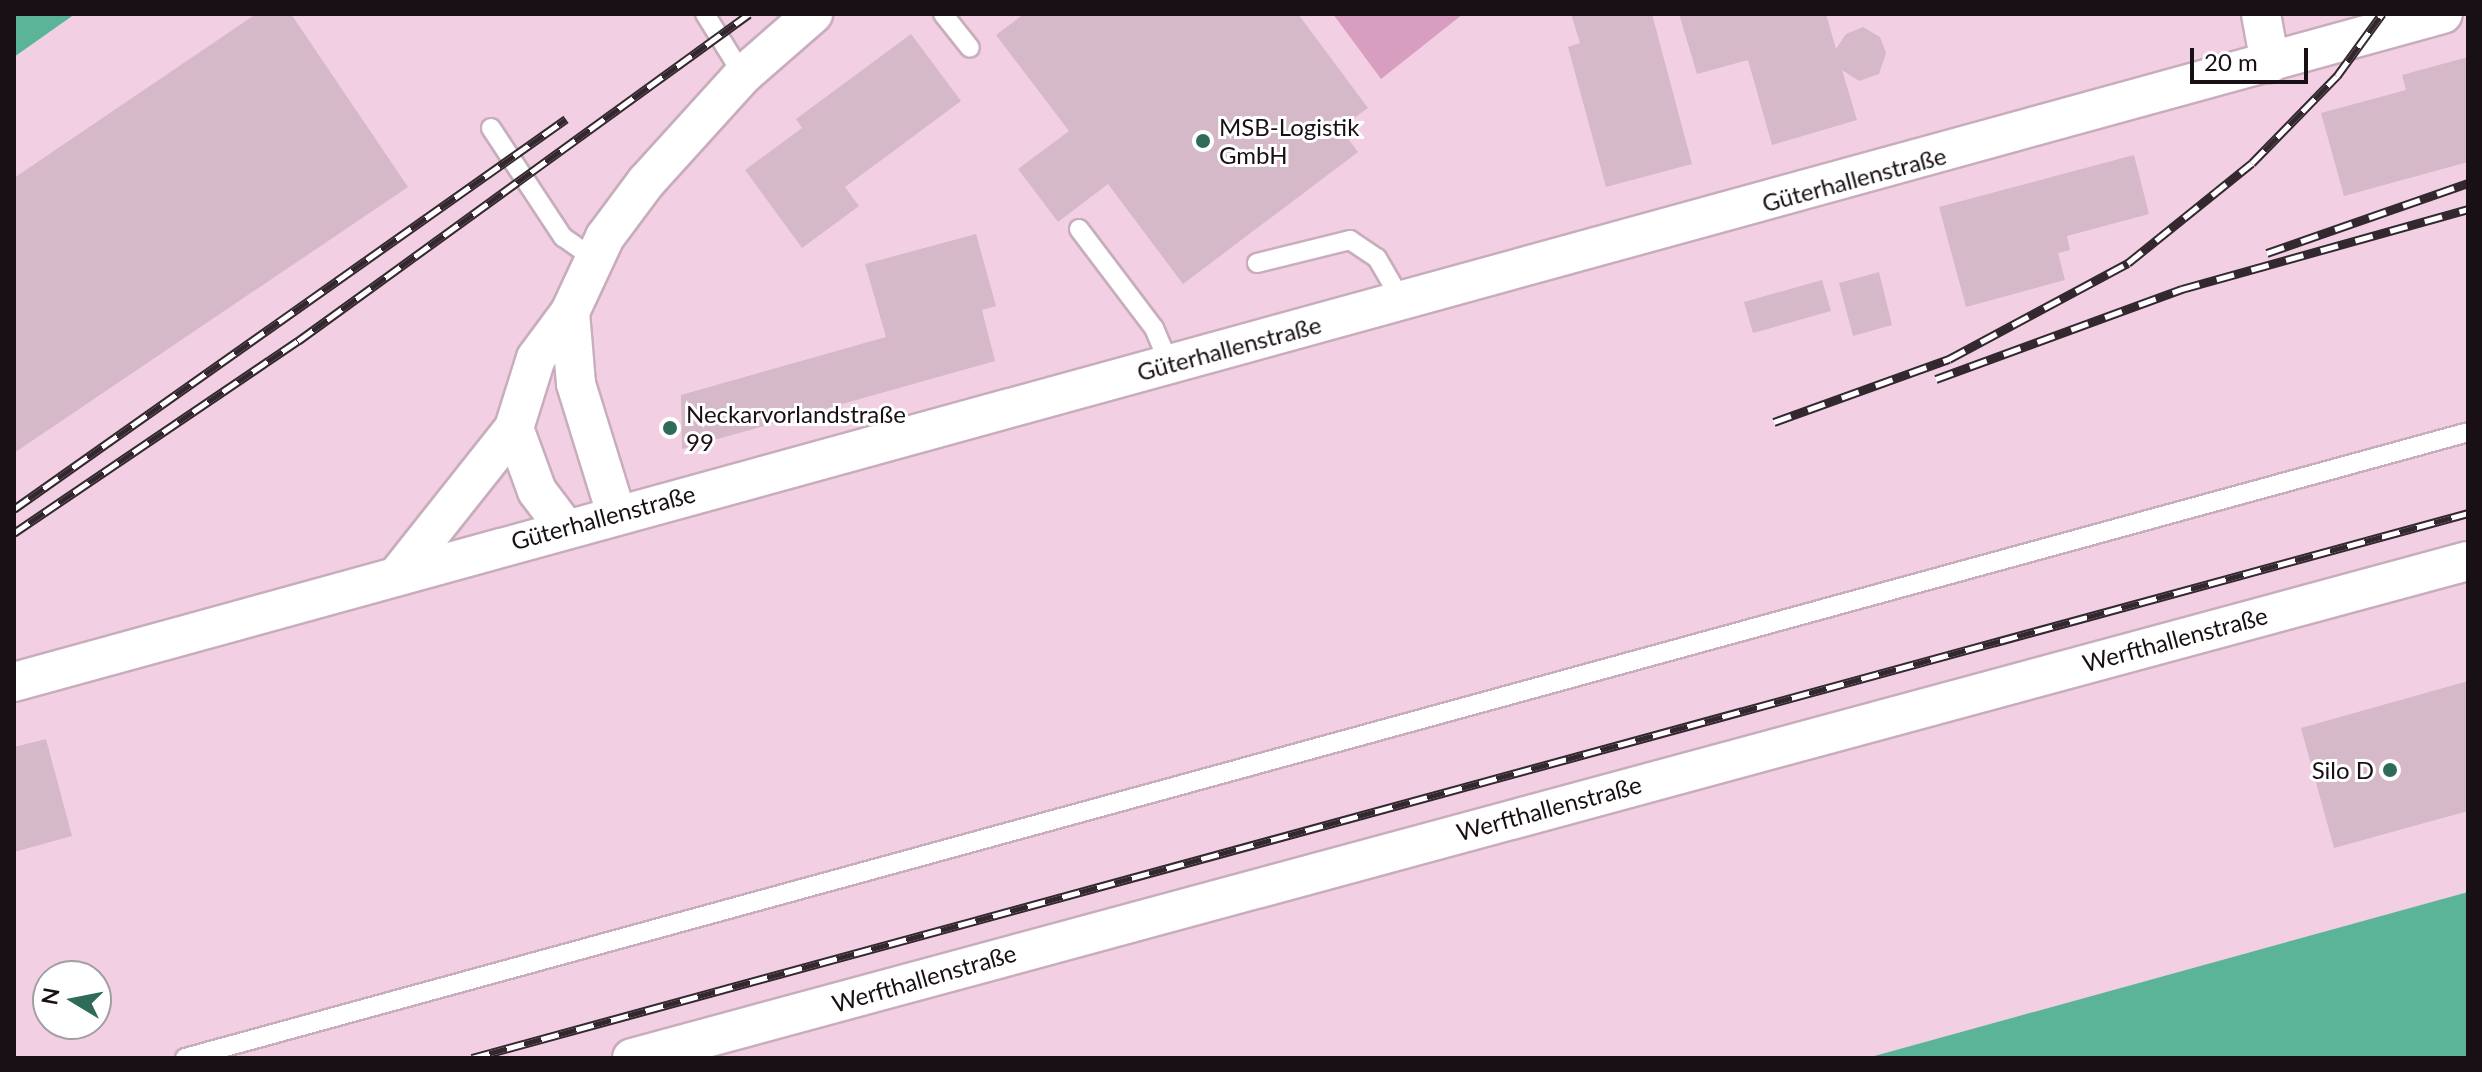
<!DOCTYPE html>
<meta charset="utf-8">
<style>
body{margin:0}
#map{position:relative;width:2482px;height:1072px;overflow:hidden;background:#f8dcec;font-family:Lato,sans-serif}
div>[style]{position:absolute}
.built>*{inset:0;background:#f2cfe3}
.green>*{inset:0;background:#d89ec0}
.water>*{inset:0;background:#5cb498}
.building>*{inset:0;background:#d5b9c8}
.roads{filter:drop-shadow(2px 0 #c8adbc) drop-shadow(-2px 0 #c8adbc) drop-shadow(0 2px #c8adbc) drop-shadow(0 -2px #c8adbc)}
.lane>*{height:18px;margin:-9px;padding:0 9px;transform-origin:9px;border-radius:9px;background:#fff}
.street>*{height:38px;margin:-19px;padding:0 19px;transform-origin:19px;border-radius:19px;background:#fff}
.rail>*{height:9px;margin-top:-4.5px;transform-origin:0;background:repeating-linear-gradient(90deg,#fff 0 18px,#33282e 0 36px);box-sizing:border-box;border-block:2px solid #33282e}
.dots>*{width:22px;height:22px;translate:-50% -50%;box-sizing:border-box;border:4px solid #fff;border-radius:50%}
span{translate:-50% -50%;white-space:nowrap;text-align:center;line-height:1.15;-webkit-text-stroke:6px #fff;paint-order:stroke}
.poi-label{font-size:24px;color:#191015}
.left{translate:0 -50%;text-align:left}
.right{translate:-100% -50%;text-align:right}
.street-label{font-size:24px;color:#191015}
.frame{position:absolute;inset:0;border:16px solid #191015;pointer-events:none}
.north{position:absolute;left:32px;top:960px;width:80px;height:80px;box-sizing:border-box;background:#fff;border:2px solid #a39fa1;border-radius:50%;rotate:280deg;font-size:22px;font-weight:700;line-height:32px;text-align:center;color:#191015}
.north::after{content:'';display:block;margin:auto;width:28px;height:36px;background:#2e6c59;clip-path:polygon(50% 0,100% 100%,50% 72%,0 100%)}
.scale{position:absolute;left:2190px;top:48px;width:118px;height:36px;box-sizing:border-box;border:4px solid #191015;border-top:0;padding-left:10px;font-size:24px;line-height:28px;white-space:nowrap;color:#191015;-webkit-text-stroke:6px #fff;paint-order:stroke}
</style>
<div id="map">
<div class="built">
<div style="clip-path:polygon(evenodd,75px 14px,2468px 14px,2468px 892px,1867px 1058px,14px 1058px,14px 57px,75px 14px,48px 976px,96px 976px,96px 1024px,48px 1024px,48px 976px)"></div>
</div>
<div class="green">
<div style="clip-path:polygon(1333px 14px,1463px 14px,1381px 79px)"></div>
</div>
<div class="water">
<div style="clip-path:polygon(14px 14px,75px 14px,14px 57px)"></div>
<div style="clip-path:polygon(2468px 892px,2468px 1058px,1867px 1058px)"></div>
</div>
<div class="building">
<div style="clip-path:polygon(256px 14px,291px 14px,408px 187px,14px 453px,14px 178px)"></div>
<div style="clip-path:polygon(1024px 14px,1298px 14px,1368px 108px,1340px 128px,1358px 152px,1183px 284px,1108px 184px,1058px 222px,1018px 169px,1069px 131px,996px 35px)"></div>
<div style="clip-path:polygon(1571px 14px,1652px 14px,1692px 164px,1606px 187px,1568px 47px,1580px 43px)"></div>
<div style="clip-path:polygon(1679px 14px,1826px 14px,1836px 49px,1846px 34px,1863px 27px,1880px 37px,1886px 53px,1879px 74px,1859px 81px,1842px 70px,1857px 120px,1772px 145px,1748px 60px,1697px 74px)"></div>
<div style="clip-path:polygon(911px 34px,961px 101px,845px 187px,859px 206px,802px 248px,745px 170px,802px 128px,796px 119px)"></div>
<div style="clip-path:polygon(2468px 57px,2468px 162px,2344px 196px,2321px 113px,2406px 90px,2402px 75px)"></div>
<div style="clip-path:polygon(2134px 155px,2149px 214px,2067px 236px,2070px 250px,2058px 253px,2065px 280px,1966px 307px,1939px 207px)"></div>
<div style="clip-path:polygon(976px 234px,996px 306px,982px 310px,995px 361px,682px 449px,681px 395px,886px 337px,865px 264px)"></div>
<div style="clip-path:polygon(1879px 272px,1892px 325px,1853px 336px,1839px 283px)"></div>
<div style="clip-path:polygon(1822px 280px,1831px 311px,1753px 333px,1744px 302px)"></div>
<div style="clip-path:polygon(664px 420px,680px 423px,677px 437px,661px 434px)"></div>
<div style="clip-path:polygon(2468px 681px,2468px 811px,2334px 848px,2301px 728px)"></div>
<div style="clip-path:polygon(46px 739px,72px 836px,14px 852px,14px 747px)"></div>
</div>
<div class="roads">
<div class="lane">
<div style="left:705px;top:14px;width:72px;rotate:58.1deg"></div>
<div style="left:943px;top:14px;width:43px;rotate:51.5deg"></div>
<div style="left:491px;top:128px;width:131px;rotate:56.6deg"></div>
<div style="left:563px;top:237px;width:39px;rotate:35deg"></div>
<div style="left:1079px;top:229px;width:124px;rotate:52.9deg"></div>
<div style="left:1154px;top:328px;width:39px;rotate:67deg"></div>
<div style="left:1257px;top:263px;width:96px;rotate:-13.9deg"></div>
<div style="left:1350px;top:240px;width:32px;rotate:34deg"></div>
<div style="left:1377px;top:258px;width:50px;rotate:59.8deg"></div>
<div style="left:185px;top:1058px;width:2367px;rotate:-15.33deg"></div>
</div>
<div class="street">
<div style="left:2261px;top:14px;width:50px;rotate:79.6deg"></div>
<div style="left:570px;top:312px;width:72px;rotate:85.2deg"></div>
<div style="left:576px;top:384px;width:135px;rotate:72.8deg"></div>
<div style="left:565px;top:528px;width:46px;rotate:-127.1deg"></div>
<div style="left:537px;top:491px;width:67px;rotate:-110.1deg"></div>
<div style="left:514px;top:428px;width:73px;rotate:-72.6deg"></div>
<div style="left:536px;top:358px;width:57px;rotate:-53.5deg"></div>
<div style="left:570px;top:312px;width:83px;rotate:-65deg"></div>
<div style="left:605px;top:237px;width:69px;rotate:-53.3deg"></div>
<div style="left:646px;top:182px;width:144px;rotate:-47.8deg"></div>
<div style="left:743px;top:75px;width:93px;rotate:-41.1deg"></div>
<div style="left:400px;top:572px;width:184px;rotate:-51.6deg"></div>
<div style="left:14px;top:682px;width:2519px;rotate:-15.38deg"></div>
<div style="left:632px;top:1058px;width:1902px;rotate:-15.15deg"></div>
</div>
</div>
<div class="rail">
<div style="left:2267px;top:253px;width:213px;rotate:-19.2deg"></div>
<div style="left:1936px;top:379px;width:262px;rotate:-20.1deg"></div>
<div style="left:2182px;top:289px;width:297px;rotate:-15.6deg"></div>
<div style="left:1774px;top:422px;width:186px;rotate:-19.8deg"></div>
<div style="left:1949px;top:359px;width:203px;rotate:-28.2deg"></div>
<div style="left:2128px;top:263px;width:159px;rotate:-38.9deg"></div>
<div style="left:2252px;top:163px;width:122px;rotate:-45.7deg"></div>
<div style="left:2337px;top:76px;width:77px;rotate:-54deg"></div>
<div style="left:14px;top:509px;width:676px;rotate:-35.24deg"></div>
<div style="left:14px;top:533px;width:343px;rotate:-34.1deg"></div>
<div style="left:298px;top:341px;width:557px;rotate:-35.94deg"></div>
<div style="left:472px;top:1058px;width:2069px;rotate:-15.27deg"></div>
</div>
<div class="dots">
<div style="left:1203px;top:141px;background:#2e6c59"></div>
<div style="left:670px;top:428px;background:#2e6c59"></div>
<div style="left:2390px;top:770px;background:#2e6c59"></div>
</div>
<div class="poi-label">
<span class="left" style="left:1219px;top:141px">MSB-Logistik<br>GmbH</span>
<span class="left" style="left:686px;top:428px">Neckarvorlandstraße<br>99</span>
<span class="right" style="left:2374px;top:770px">Silo D</span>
</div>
<div class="street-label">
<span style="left:1854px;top:179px;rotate:-15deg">Güterhallenstraße</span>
<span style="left:1229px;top:348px;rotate:-15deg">Güterhallenstraße</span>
<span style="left:603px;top:517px;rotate:-15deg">Güterhallenstraße</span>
<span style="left:2175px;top:639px;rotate:-15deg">Werfthallenstraße</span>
<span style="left:1549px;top:808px;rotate:-15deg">Werfthallenstraße</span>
<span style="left:924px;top:978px;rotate:-16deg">Werfthallenstraße</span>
</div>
<div class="frame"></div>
<div class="north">N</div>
<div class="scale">20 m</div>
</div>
